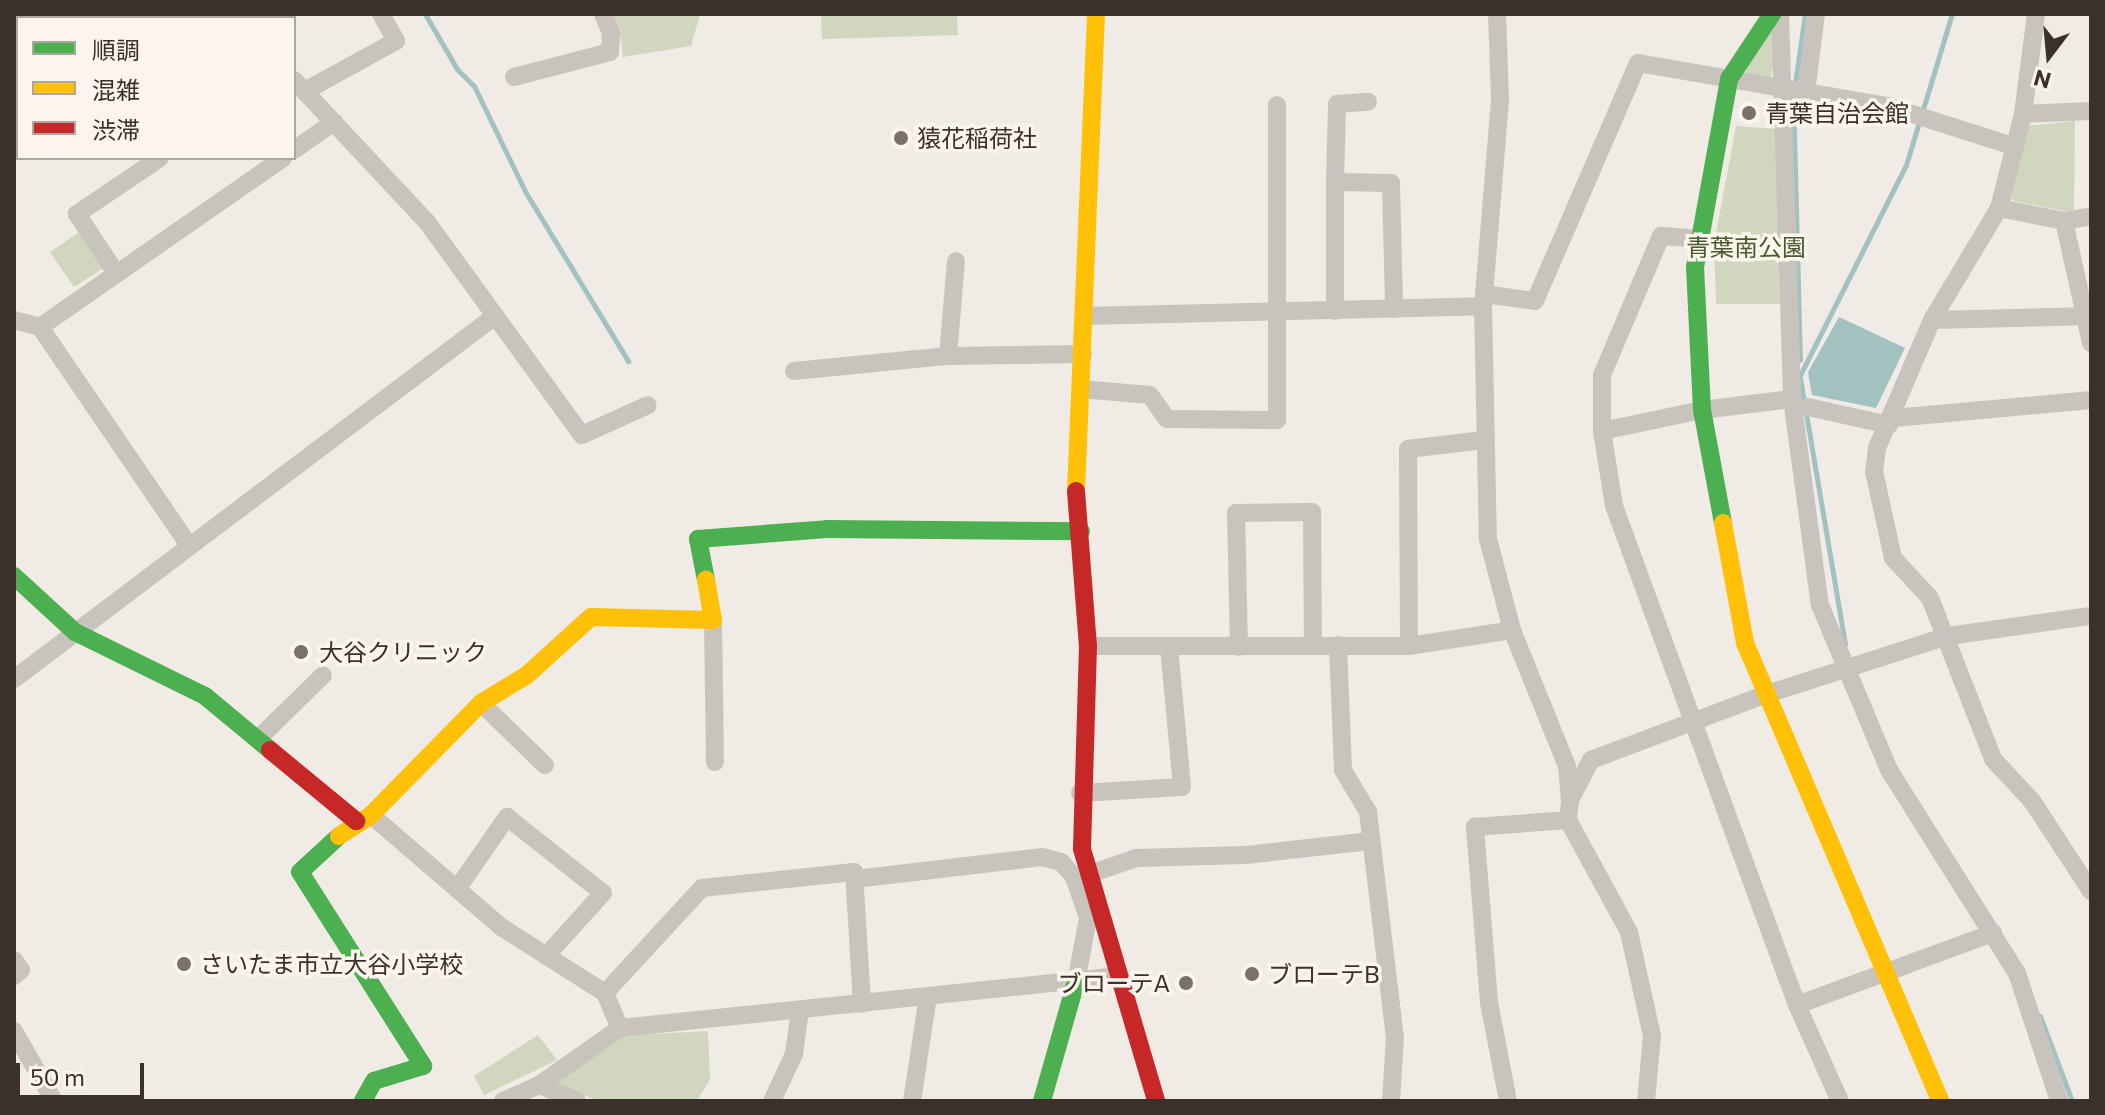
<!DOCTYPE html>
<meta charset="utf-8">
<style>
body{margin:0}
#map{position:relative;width:2105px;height:1115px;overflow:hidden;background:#f0ebe5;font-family:Commissioner,"Noto Sans JP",sans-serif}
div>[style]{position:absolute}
.green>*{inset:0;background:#d1d6bf}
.water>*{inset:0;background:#a1c2c1}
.stream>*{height:5px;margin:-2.5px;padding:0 2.5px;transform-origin:2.5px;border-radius:2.5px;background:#a1c2c1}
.street>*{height:18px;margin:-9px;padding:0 9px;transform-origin:9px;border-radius:9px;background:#c9c3be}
.fast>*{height:18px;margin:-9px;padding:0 9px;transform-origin:9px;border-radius:9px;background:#4caf50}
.slow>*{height:18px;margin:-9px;padding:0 9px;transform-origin:9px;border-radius:9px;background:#ffc107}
.jam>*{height:18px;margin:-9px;padding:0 9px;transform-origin:9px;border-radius:9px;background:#c62828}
.dots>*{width:22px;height:22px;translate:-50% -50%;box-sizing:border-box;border:4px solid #fbf5ee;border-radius:50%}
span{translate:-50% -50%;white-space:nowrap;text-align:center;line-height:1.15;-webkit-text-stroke:7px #fbf5ee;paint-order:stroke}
.poi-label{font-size:24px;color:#3b302b}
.left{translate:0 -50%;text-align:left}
.right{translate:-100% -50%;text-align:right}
.park-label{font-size:24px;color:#4a5a2e}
.frame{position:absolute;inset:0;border:16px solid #3b302b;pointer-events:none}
.legend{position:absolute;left:16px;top:16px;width:280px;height:144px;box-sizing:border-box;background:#fbf5ee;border:2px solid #aea6a0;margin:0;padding:10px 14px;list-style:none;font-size:24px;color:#3b302b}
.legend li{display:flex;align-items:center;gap:16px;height:40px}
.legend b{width:40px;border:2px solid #aea6a0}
.north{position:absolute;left:2009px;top:16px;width:80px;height:80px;-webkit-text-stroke:6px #fbf5ee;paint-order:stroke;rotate:196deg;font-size:22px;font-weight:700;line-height:32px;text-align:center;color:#3b302b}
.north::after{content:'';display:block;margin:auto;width:28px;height:36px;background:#3b302b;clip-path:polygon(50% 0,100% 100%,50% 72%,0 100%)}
.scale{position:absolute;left:16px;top:1063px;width:128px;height:36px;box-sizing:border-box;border:4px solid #3b302b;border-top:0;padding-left:10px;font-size:24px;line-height:28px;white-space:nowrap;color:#3b302b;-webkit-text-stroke:6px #fbf5ee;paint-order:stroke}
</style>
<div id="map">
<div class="green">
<div style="clip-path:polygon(611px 14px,700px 14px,691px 46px,623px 57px,619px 27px)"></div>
<div style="clip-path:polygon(821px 14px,957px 14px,958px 35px,822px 39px)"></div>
<div style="clip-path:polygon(1771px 31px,1779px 34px,1771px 76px,1765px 81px,1748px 77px,1746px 70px)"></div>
<div style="clip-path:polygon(2075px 121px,2074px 213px,2014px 201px,2011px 198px,2027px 126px)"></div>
<div style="clip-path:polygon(1736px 126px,1776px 129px,1780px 304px,1716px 304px,1714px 244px)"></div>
<div style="clip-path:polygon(81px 231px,103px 263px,102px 269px,74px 287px,50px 252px)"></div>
<div style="clip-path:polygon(708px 1031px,710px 1079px,697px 1101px,598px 1101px,557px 1083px,613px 1036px)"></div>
<div style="clip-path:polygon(538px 1035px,557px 1060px,484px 1095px,474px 1076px)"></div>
</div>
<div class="water">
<div style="clip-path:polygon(1839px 317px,1905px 348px,1876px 408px,1812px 395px,1808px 372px)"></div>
</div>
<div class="stream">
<div style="left:425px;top:14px;width:64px;rotate:59.8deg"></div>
<div style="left:457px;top:69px;width:24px;rotate:45deg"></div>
<div style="left:474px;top:86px;width:119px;rotate:64.1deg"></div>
<div style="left:526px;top:193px;width:197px;rotate:58.7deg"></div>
<div style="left:1795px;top:84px;width:71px;rotate:-81.9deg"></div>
<div style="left:1793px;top:94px;width:266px;rotate:88.5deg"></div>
<div style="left:1800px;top:375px;width:235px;rotate:-63.2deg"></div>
<div style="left:1906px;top:165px;width:158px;rotate:-73.1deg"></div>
<div style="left:1800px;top:378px;width:270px;rotate:80.4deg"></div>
<div style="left:2040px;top:1016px;width:91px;rotate:69.4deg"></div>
</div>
<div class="street">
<div style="left:147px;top:14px;width:4px;rotate:63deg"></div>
<div style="left:248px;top:14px;width:5px;rotate:53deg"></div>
<div style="left:1497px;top:14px;width:86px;rotate:88deg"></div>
<div style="left:1500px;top:100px;width:207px;rotate:94.7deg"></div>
<div style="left:1483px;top:306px;width:233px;rotate:88.8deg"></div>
<div style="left:1488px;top:539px;width:94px;rotate:75.2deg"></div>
<div style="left:1512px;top:630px;width:147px;rotate:68deg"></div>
<div style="left:1567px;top:766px;width:34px;rotate:85deg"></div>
<div style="left:1780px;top:14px;width:385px;rotate:88.2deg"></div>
<div style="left:1792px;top:399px;width:208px;rotate:82.3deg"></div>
<div style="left:1820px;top:605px;width:179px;rotate:67.3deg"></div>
<div style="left:1889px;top:770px;width:240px;rotate:57.8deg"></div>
<div style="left:2017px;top:973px;width:135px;rotate:71.8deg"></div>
<div style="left:2036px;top:14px;width:101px;rotate:97.4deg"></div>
<div style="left:2023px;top:114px;width:97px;rotate:104.3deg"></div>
<div style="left:1999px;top:208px;width:131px;rotate:120.9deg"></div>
<div style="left:1932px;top:320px;width:139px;rotate:113.3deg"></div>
<div style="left:1877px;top:448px;width:23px;rotate:97deg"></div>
<div style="left:1874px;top:471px;width:89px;rotate:77.7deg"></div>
<div style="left:1893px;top:558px;width:54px;rotate:47.2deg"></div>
<div style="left:1930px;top:598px;width:173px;rotate:68.6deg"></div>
<div style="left:1993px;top:759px;width:57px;rotate:47.1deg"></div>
<div style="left:2032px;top:801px;width:108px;rotate:56.8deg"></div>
<div style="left:14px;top:24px;width:8px;rotate:60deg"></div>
<div style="left:514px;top:77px;width:99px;rotate:-14.6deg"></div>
<div style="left:610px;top:52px;width:19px;rotate:-87deg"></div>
<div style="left:611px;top:33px;width:21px;rotate:-113deg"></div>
<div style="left:294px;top:80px;width:195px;rotate:46.9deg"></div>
<div style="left:427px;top:222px;width:263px;rotate:54deg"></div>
<div style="left:582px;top:435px;width:72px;rotate:-24.4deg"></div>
<div style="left:305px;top:91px;width:104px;rotate:-28.8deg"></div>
<div style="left:396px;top:41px;width:31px;rotate:-119deg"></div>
<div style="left:1806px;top:92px;width:79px;rotate:-82.7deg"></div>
<div style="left:2023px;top:114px;width:68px;rotate:-2.5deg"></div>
<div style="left:294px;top:150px;width:49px;rotate:-35deg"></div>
<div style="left:1335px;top:182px;width:78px;rotate:-88.5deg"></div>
<div style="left:1337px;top:104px;width:31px;rotate:-4deg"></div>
<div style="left:1999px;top:208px;width:66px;rotate:11.3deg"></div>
<div style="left:2064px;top:221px;width:27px;rotate:-10deg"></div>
<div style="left:2064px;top:221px;width:125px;rotate:77.5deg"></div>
<div style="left:1699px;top:239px;width:38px;rotate:-175deg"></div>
<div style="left:1661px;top:236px;width:151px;rotate:113deg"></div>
<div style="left:1602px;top:375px;width:56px;rotate:90deg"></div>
<div style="left:1602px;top:431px;width:76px;rotate:80.9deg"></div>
<div style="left:1614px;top:506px;width:531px;rotate:69.86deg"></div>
<div style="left:1797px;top:1005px;width:105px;rotate:65.9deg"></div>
<div style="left:116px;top:273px;width:71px;rotate:-123.5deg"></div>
<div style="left:77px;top:214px;width:100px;rotate:-34deg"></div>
<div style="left:1484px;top:294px;width:51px;rotate:7.8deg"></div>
<div style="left:1535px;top:301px;width:259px;rotate:-66.6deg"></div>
<div style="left:1638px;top:63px;width:253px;rotate:9.8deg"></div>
<div style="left:1887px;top:106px;width:135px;rotate:17.6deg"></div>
<div style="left:1335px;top:311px;width:129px;rotate:-90deg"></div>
<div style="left:1335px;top:182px;width:56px;rotate:1deg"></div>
<div style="left:1391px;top:183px;width:126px;rotate:88.6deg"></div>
<div style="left:1085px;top:316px;width:398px;rotate:-1.4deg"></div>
<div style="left:14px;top:320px;width:27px;rotate:15deg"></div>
<div style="left:40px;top:327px;width:263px;rotate:55.7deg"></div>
<div style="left:1932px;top:320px;width:159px;rotate:-1.4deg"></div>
<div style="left:40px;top:327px;width:296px;rotate:-34.8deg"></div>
<div style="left:948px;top:356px;width:95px;rotate:-85.2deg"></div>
<div style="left:794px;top:371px;width:155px;rotate:-5.6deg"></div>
<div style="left:948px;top:356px;width:135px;rotate:-0.8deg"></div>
<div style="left:1081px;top:389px;width:69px;rotate:5deg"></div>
<div style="left:1150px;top:395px;width:29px;rotate:55deg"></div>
<div style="left:1167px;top:419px;width:110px;rotate:0.5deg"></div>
<div style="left:1277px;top:420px;width:315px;rotate:-90deg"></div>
<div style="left:1808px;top:407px;width:83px;rotate:12.5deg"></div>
<div style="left:1894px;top:418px;width:198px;rotate:-5.2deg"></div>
<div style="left:1602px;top:431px;width:102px;rotate:-11.9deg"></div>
<div style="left:1702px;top:410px;width:91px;rotate:-7deg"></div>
<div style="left:713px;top:620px;width:142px;rotate:89.2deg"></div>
<div style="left:1338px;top:645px;width:125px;rotate:87.7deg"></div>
<div style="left:1343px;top:770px;width:49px;rotate:59.2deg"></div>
<div style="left:1368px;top:812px;width:227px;rotate:83.2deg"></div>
<div style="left:1395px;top:1037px;width:64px;rotate:93.6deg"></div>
<div style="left:1088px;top:646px;width:321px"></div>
<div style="left:1409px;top:646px;width:104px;rotate:-8.8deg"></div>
<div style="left:1409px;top:646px;width:197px;rotate:-90.3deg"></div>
<div style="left:1408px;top:449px;width:76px;rotate:-6.8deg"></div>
<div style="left:1239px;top:647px;width:134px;rotate:-91.3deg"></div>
<div style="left:1236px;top:513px;width:76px;rotate:-0.8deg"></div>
<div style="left:1312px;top:512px;width:134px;rotate:89.6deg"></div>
<div style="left:14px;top:679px;width:603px;rotate:-37.04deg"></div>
<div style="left:481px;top:703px;width:89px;rotate:44.1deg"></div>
<div style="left:260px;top:737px;width:88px;rotate:-44.5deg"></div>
<div style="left:1080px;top:793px;width:102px;rotate:-3.4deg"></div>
<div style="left:1182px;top:787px;width:140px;rotate:-95.3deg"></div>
<div style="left:371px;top:815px;width:172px;rotate:40.7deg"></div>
<div style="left:501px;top:927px;width:123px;rotate:32.4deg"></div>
<div style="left:605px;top:993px;width:38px;rotate:67deg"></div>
<div style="left:1090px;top:874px;width:49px;rotate:-19.2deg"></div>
<div style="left:1136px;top:858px;width:110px;rotate:-1.6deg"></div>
<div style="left:1246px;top:855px;width:125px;rotate:-6.4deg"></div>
<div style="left:855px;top:879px;width:188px;rotate:-6.7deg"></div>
<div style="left:1042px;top:857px;width:20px;rotate:15deg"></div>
<div style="left:1061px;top:862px;width:20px;rotate:49deg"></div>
<div style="left:1074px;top:877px;width:43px;rotate:71.1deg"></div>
<div style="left:1088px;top:918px;width:65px;rotate:100.6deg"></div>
<div style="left:457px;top:889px;width:88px;rotate:-55.2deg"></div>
<div style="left:507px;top:817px;width:122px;rotate:38.4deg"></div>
<div style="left:603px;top:893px;width:85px;rotate:132.1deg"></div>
<div style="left:14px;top:960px;width:12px;rotate:55deg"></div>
<div style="left:21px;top:970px;width:9px;rotate:139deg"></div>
<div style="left:605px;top:993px;width:143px;rotate:-47.3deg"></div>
<div style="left:702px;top:888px;width:153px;rotate:-6deg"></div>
<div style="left:854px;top:872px;width:132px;rotate:86.5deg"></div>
<div style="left:1797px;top:1005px;width:209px;rotate:-20.2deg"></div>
<div style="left:14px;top:1031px;width:81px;rotate:60.3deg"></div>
<div style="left:539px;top:1085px;width:41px;rotate:22.8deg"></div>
<div style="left:503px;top:1101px;width:39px;rotate:-24deg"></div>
<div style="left:539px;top:1085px;width:99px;rotate:-35.1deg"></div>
<div style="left:620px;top:1028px;width:502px;rotate:-5.95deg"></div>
<div style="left:772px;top:1101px;width:52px;rotate:-64.9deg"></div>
<div style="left:794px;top:1054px;width:44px;rotate:-82.2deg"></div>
<div style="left:912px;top:1101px;width:105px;rotate:-81.3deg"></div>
<div style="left:1508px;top:1101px;width:101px;rotate:-100.9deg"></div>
<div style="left:1489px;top:1002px;width:176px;rotate:-94.6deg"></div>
<div style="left:1475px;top:827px;width:93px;rotate:-4.3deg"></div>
<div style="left:1646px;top:1101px;width:65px;rotate:-84.7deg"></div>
<div style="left:1652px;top:1036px;width:107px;rotate:-102.5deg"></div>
<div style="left:1629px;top:932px;width:128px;rotate:-118.6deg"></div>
<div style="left:1568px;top:820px;width:20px;rotate:-84deg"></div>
<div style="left:1570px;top:800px;width:45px;rotate:-62.3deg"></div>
<div style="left:1591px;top:760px;width:188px;rotate:-20.6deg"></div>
<div style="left:1767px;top:694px;width:190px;rotate:-17.8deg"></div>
<div style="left:1948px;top:636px;width:144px;rotate:-8deg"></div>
</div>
<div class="fast">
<div style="left:1723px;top:523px;width:115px;rotate:-100.5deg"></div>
<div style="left:1702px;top:410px;width:143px;rotate:-92.8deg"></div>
<div style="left:1695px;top:267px;width:191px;rotate:-79.7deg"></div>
<div style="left:1729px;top:79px;width:78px;rotate:-56.5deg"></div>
<div style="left:14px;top:576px;width:83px;rotate:42.6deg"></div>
<div style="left:75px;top:632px;width:145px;rotate:26.2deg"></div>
<div style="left:205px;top:696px;width:85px;rotate:39.7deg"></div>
<div style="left:706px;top:580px;width:42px;rotate:-101deg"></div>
<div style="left:698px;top:539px;width:129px;rotate:-4.4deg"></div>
<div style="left:827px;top:529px;width:254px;rotate:0.5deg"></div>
<div style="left:339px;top:836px;width:53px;rotate:137.3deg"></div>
<div style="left:300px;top:872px;width:230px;rotate:57.6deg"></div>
<div style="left:423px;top:1066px;width:51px;rotate:163deg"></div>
<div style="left:374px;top:1081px;width:23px;rotate:119deg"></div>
<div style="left:1042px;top:1101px;width:124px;rotate:-74.1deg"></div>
</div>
<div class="slow">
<div style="left:1076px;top:491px;width:477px;rotate:-87.6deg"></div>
<div style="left:1723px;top:523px;width:122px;rotate:79.6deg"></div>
<div style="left:1745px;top:643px;width:498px;rotate:66.9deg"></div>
<div style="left:339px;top:836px;width:38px;rotate:-33deg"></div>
<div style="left:371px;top:815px;width:157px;rotate:-45.5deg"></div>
<div style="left:481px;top:703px;width:54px;rotate:-31.3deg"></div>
<div style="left:527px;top:675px;width:86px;rotate:-42.2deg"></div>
<div style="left:591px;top:617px;width:122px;rotate:1.4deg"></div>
<div style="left:713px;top:620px;width:41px;rotate:-99.9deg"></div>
</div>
<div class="jam">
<div style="left:1076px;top:491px;width:155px;rotate:85.6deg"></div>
<div style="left:1088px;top:646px;width:203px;rotate:91.7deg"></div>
<div style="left:1082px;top:849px;width:263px;rotate:73.6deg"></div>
<div style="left:270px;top:750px;width:112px;rotate:39.5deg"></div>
</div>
<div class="dots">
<div style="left:1749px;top:113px;background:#7a716c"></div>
<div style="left:901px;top:138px;background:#7a716c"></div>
<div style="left:301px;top:652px;background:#7a716c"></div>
<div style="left:184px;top:964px;background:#7a716c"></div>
<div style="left:1252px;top:974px;background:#7a716c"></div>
<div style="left:1186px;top:983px;background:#7a716c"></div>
</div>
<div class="poi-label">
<span class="left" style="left:1765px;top:113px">青葉自治会館</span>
<span class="left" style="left:917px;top:138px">猿花稲荷社</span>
<span class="left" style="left:319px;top:652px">大谷クリニック</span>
<span class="left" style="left:200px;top:964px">さいたま市立大谷小学校</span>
<span class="left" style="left:1268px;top:974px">ブローテB</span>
<span class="right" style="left:1170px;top:983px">ブローテA</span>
</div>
<div class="park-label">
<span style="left:1746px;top:247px">青葉南公園</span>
</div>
<div class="frame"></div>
<ul class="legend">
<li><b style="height:10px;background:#4caf50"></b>順調</li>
<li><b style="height:10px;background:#ffc107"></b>混雑</li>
<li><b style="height:10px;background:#c62828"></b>渋滞</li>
</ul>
<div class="north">N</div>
<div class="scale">50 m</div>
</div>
